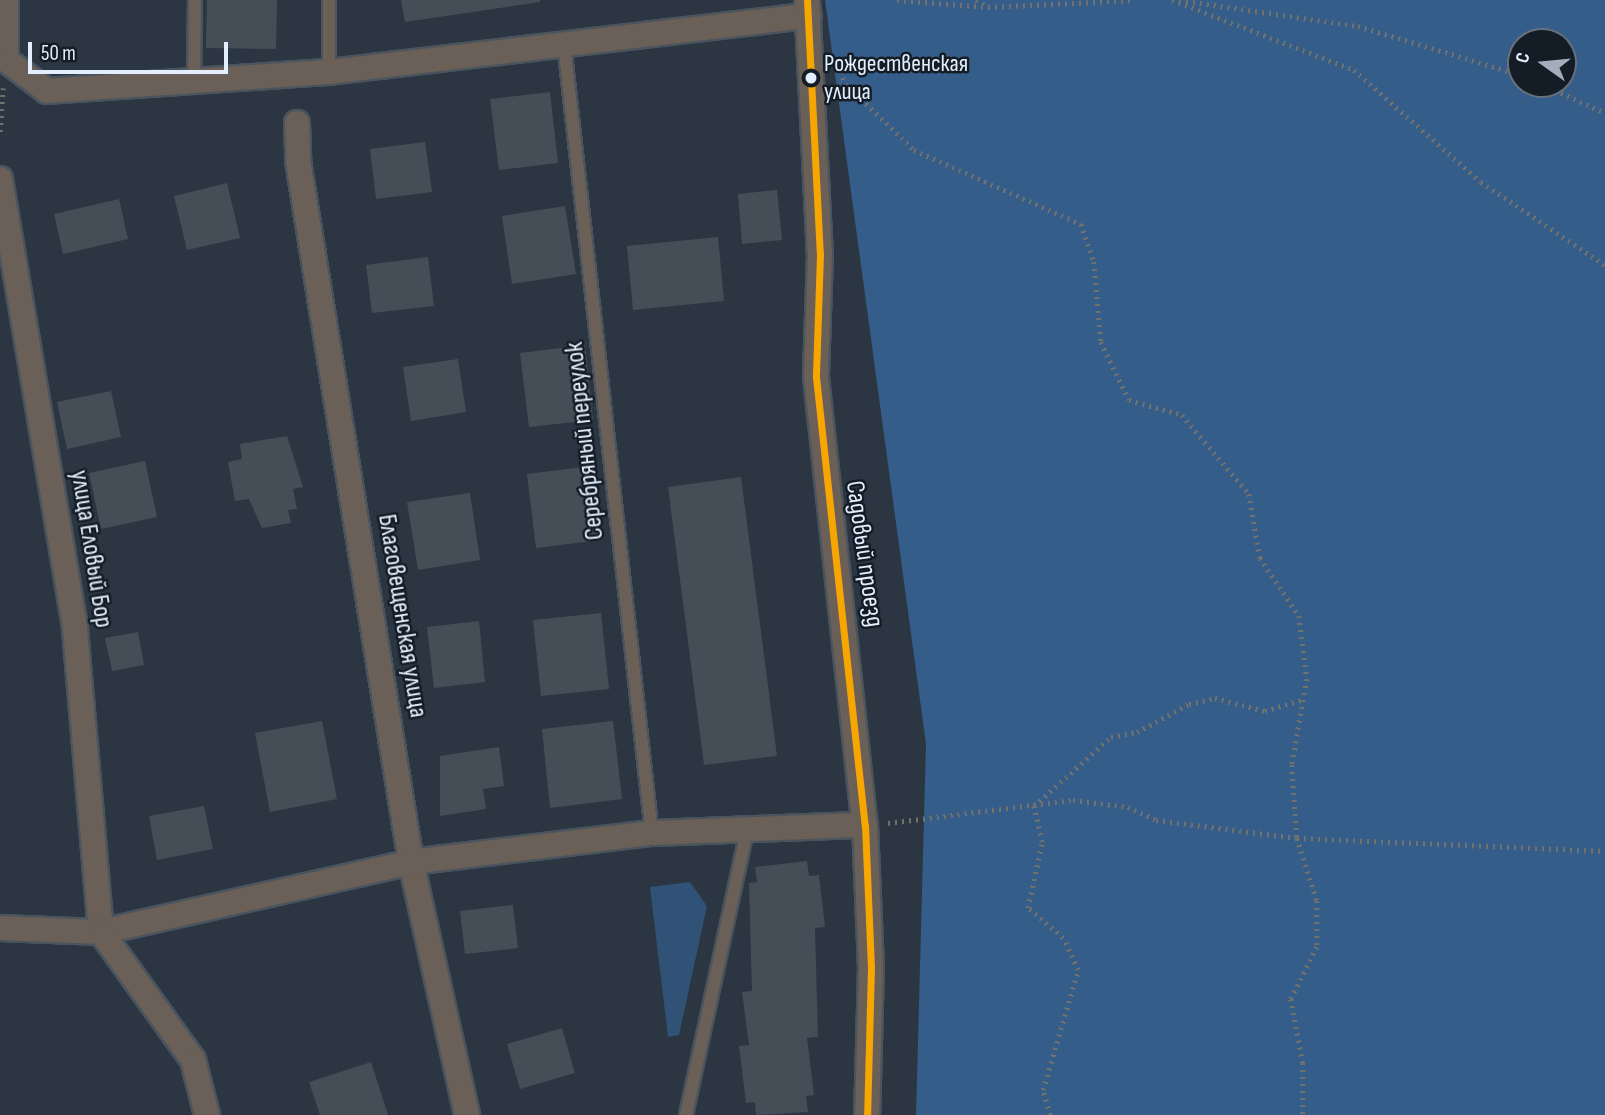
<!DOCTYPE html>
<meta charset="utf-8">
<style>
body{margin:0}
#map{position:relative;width:1605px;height:1115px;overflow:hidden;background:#2b3642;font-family:"Sofia Sans Condensed",sans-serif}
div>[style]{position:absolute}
.green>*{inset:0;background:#305276}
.forest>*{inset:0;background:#355d89}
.building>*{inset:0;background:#454e57}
.path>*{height:4.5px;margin-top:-2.25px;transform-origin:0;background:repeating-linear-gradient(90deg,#73716e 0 2px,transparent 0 7px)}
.roads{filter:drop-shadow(2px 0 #4a545e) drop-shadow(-2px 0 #4a545e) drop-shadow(0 2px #4a545e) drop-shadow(0 -2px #4a545e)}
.lane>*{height:12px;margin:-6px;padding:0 6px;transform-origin:6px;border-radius:6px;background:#6a6057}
.street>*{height:24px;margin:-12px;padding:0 12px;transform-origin:12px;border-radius:12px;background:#6a6057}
.bus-1>*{height:7px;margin:-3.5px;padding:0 3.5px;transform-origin:3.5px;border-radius:3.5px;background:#f7a600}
.dots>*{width:19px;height:19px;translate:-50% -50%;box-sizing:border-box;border:4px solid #141c26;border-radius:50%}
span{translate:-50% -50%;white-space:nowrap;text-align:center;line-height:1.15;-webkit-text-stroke:5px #141c26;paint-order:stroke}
.bus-label{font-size:24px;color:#e3effe}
.left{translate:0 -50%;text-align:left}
.street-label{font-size:26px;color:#e3effe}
.north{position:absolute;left:1507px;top:28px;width:70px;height:70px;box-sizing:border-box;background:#141c26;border:2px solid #67707c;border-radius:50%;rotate:285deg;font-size:19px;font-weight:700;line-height:28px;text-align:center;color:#e3effe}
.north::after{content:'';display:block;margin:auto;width:24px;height:32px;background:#a3aebc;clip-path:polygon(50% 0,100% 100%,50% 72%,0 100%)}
.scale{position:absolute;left:28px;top:42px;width:200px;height:32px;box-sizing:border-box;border:4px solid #e3effe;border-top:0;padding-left:9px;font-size:21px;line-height:24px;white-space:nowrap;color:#e3effe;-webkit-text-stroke:5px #141c26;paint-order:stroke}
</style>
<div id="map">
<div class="green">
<div style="clip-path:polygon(690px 882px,707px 906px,679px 1035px,668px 1037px,650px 887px)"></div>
</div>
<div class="forest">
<div style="clip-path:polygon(evenodd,825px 0,1605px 0,1605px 1115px,916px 1115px,926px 744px,825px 0,1521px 42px,1563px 42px,1563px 84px,1521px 84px,1521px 42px)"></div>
</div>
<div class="building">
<div style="clip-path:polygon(207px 0,277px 0,276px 49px,206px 48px)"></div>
<div style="clip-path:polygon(401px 0,540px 0,540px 2px,405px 22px)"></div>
<div style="clip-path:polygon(550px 92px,558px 163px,499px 170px,490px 99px)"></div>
<div style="clip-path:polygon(425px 142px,432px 192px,376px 199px,370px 149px)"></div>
<div style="clip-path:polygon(227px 183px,240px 238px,187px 250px,174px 196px)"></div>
<div style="clip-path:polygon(777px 190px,782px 240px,742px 244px,738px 194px)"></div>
<div style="clip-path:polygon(119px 199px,128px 239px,63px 254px,54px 214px)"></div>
<div style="clip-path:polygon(565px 206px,576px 274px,512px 284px,502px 216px)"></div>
<div style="clip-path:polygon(718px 237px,724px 301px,633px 310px,627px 246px)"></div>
<div style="clip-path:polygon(428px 257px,434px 306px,372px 313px,366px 265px)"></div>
<div style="clip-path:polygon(585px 345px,593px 420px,529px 427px,520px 353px)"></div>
<div style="clip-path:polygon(458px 359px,466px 412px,411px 421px,403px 367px)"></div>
<div style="clip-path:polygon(111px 391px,121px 437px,67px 449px,57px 402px)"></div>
<div style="clip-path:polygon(287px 436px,303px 487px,293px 489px,297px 509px,288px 510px,291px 523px,262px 528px,249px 499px,235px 501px,228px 462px,242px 459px,240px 444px)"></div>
<div style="clip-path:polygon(145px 461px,157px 517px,101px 529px,89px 473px)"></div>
<div style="clip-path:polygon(591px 466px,600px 540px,536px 548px,527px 474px)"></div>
<div style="clip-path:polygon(741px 477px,777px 756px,704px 765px,668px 487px)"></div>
<div style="clip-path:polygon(470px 493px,480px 560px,418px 570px,407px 502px)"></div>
<div style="clip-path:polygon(601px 613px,609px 689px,541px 696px,533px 620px)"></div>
<div style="clip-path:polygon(479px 621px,485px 682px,434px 688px,427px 627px)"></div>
<div style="clip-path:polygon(138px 632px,144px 665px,112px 671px,105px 638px)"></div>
<div style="clip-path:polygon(322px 721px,337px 799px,270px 812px,255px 733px)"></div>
<div style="clip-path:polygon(613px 721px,622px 799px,550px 808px,542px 729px)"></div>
<div style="clip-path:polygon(499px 747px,504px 786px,483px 789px,486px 809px,440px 816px,440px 756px)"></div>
<div style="clip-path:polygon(204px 806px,213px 849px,157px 860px,149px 816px)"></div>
<div style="clip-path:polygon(807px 861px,809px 876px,819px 875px,825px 927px,815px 928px,818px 1037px,807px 1038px,814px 1095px,806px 1096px,808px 1112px,756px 1115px,755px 1102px,746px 1103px,739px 1046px,749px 1045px,742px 992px,752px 991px,749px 883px,757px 882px,755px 867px)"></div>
<div style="clip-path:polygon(513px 905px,518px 948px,465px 954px,460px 911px)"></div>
<div style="clip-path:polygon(562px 1028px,575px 1073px,520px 1089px,507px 1044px)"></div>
<div style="clip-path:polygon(371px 1062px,388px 1115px,320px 1115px,309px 1082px)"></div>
</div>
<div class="path">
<div style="left:897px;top:0;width:90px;rotate:4.4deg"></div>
<div style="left:976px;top:0;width:14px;rotate:30deg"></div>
<div style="left:988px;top:7px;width:147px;rotate:-2.7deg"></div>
<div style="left:1172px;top:0;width:195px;rotate:21deg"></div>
<div style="left:1354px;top:70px;width:169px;rotate:41.4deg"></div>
<div style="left:1481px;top:182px;width:149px;rotate:33.8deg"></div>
<div style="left:1179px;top:0;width:181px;rotate:8.3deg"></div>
<div style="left:1358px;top:26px;width:170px;rotate:16.7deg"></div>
<div style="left:837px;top:65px;width:21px;rotate:65deg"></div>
<div style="left:846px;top:84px;width:95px;rotate:44.1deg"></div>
<div style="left:914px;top:150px;width:183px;rotate:23.9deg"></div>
<div style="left:1081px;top:224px;width:40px;rotate:71.1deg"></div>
<div style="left:1094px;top:262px;width:80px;rotate:85deg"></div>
<div style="left:1101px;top:342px;width:64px;rotate:64.2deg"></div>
<div style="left:1129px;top:400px;width:55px;rotate:15.8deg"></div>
<div style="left:1182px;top:415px;width:104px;rotate:49.7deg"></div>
<div style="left:1249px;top:494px;width:65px;rotate:80.2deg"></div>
<div style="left:1260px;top:558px;width:70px;rotate:56.1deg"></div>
<div style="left:1299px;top:616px;width:64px;rotate:82.8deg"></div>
<div style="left:1307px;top:679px;width:87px;rotate:99.9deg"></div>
<div style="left:1292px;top:765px;width:73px;rotate:86.1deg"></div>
<div style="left:1297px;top:838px;width:308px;rotate:2.4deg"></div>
<div style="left:1542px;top:84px;width:69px;rotate:24.7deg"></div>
<div style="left:0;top:132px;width:44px;rotate:-86.1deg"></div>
<div style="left:888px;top:823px;width:186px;rotate:-7.1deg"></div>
<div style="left:1073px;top:800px;width:55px;rotate:7.3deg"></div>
<div style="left:1128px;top:807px;width:31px;rotate:25deg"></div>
<div style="left:1156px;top:820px;width:142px;rotate:7.3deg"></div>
<div style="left:1297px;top:838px;width:66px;rotate:72.4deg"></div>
<div style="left:1317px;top:901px;width:46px;rotate:90deg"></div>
<div style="left:1317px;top:947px;width:58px;rotate:116.6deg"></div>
<div style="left:1291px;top:999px;width:65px;rotate:79.4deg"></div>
<div style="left:1303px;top:1063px;width:52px;rotate:90deg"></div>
<div style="left:1050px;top:1115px;width:26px;rotate:-106deg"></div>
<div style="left:1043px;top:1090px;width:125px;rotate:-73.7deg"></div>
<div style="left:1078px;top:970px;width:35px;rotate:-115deg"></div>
<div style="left:1063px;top:938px;width:46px;rotate:-139.4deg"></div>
<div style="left:1028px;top:908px;width:67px;rotate:-78deg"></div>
<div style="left:1042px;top:842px;width:37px;rotate:-103deg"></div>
<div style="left:1034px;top:806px;width:103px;rotate:-41.9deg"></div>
<div style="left:1111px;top:737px;width:26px;rotate:-11deg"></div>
<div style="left:1137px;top:732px;width:59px;rotate:-28.3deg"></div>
<div style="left:1189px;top:704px;width:27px;rotate:-13deg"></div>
<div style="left:1215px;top:698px;width:52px;rotate:14.6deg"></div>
<div style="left:1265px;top:711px;width:39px;rotate:-17deg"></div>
</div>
<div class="roads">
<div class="lane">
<div style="left:329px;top:0;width:72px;rotate:90deg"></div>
<div style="left:564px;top:44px;width:794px;rotate:83.64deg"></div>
<div style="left:194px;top:81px;width:81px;rotate:-89.3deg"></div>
<div style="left:686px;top:1115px;width:295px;rotate:-77.9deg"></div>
</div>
<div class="street">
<div style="left:6px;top:0;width:60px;rotate:90deg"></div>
<div style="left:6px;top:60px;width:51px;rotate:37.1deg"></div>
<div style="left:47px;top:91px;width:283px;rotate:-3.9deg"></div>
<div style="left:329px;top:72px;width:483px;rotate:-6.7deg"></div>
<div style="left:807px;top:0;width:254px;rotate:87.1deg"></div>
<div style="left:820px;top:254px;width:123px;rotate:91.9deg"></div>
<div style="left:816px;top:377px;width:451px;rotate:83.8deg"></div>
<div style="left:865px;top:825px;width:142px;rotate:87.6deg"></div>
<div style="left:871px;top:967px;width:148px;rotate:91.5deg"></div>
<div style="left:297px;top:123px;width:38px;rotate:88deg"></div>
<div style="left:298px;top:161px;width:710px;rotate:80.84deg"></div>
<div style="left:411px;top:862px;width:259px;rotate:77.5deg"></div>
<div style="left:0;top:179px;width:456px;rotate:80.5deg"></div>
<div style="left:75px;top:629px;width:304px;rotate:85.1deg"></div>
<div style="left:0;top:928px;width:101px;rotate:2.3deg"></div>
<div style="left:101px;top:932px;width:318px;rotate:-12.7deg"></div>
<div style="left:411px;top:862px;width:243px;rotate:-6.9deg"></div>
<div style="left:652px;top:833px;width:213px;rotate:-2.2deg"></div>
<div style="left:101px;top:932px;width:158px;rotate:54.3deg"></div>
<div style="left:193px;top:1060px;width:57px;rotate:75.7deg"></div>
</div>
</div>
<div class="bus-1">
<div style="left:807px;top:0;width:254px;rotate:87.1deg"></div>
<div style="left:820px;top:254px;width:123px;rotate:91.9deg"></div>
<div style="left:816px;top:377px;width:451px;rotate:83.8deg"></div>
<div style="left:865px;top:825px;width:142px;rotate:87.6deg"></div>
<div style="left:871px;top:967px;width:148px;rotate:91.5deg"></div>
</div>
<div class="dots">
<div style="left:811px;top:78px;background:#e3effe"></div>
</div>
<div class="bus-label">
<span class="left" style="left:824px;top:78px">Рождественская<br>улица</span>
</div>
<div class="street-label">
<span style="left:585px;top:441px;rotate:-96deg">Серебряный переулок</span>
<span style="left:91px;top:549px;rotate:81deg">улица Еловый Бор</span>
<span style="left:864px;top:554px;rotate:82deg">Садовый проезд</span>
<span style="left:402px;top:616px;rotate:81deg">Благовещенская улица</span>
</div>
<div class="north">С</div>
<div class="scale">50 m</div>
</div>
